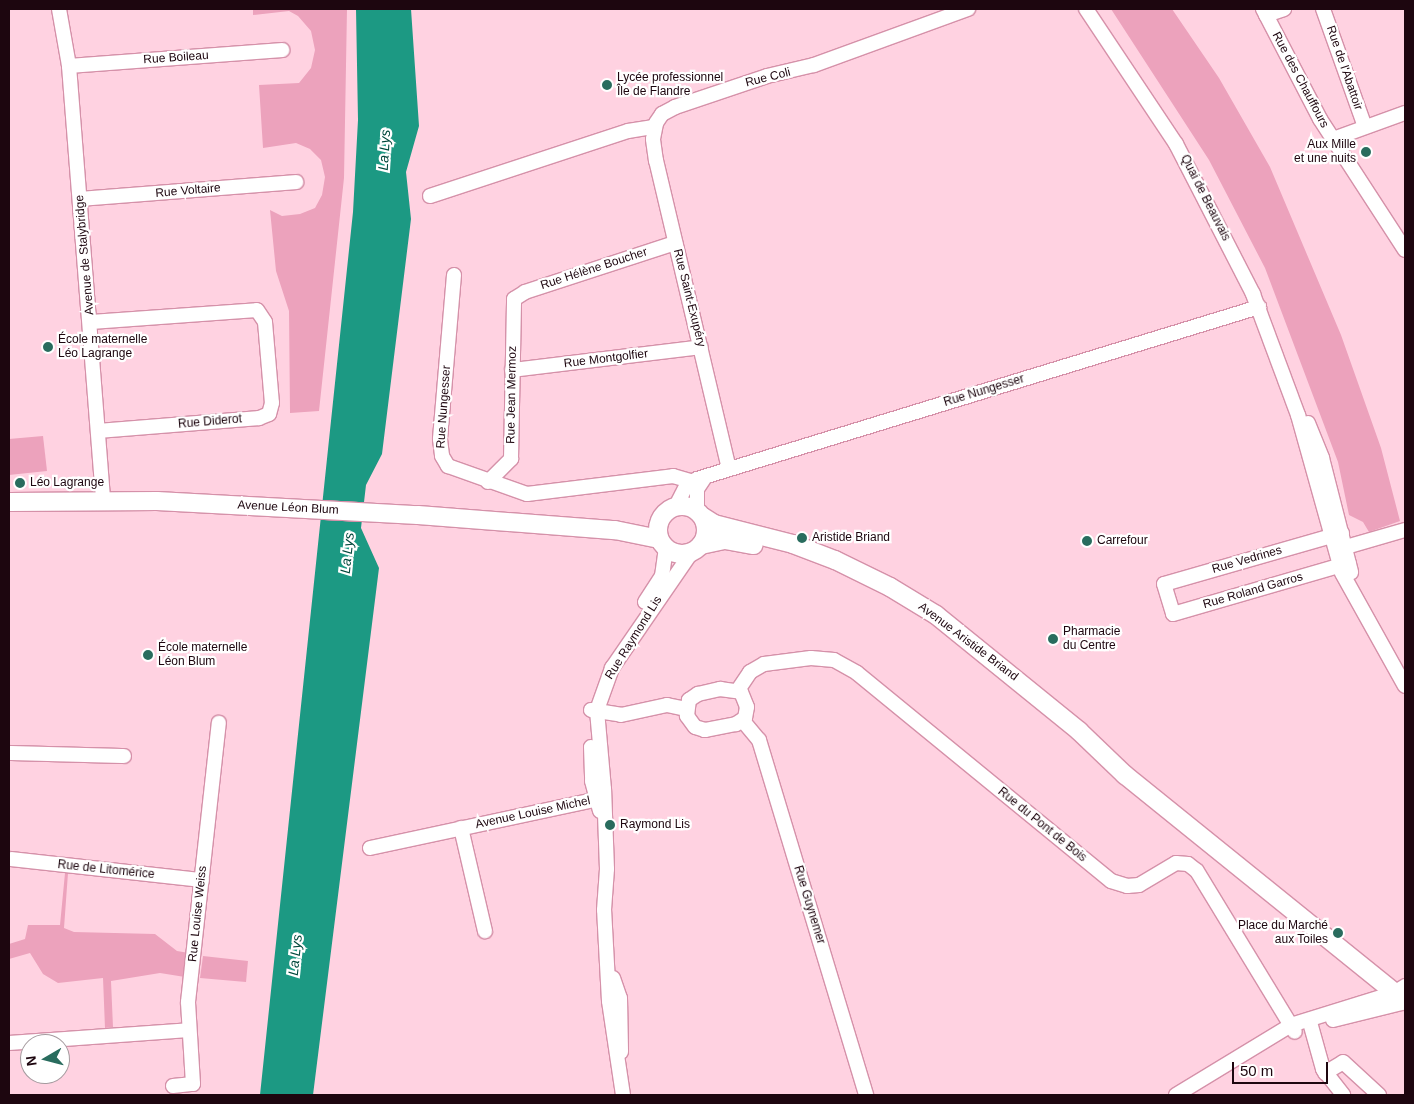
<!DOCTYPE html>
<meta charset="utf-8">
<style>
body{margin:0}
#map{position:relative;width:1414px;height:1104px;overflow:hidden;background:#ffd2e1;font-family:Arial,sans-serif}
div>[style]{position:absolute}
.green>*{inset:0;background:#eca2bc}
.water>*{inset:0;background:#1c9983}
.roads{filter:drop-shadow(1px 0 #d591a9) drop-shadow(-1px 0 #d591a9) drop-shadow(0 1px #d591a9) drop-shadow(0 -1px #d591a9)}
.minor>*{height:14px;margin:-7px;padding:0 7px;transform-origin:7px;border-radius:7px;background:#fff}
.major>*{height:18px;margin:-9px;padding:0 9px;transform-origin:9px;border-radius:9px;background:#fff}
.major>.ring{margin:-9px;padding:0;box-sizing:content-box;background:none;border:18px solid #fff;border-radius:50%}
.dots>*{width:14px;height:14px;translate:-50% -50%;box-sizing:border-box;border:2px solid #fff;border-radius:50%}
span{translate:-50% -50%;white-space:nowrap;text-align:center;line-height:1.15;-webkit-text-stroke:4.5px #fff;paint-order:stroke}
.street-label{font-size:12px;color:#1d060f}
.poi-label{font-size:12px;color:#1d060f}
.left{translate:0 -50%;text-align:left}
.right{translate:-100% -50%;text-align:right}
.water-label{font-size:14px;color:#02483c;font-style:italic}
.frame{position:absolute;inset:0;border:10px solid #1d060f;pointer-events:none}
.north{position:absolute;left:20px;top:1034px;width:50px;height:50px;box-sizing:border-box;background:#fff;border:1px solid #a59b9f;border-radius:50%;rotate:262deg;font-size:14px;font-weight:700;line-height:20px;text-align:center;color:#1d060f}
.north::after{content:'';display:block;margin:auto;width:18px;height:22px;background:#296c5e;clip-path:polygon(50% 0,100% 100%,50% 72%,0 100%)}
.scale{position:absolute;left:1232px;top:1062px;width:96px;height:22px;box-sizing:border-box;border:2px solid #1d060f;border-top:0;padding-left:6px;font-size:15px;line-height:18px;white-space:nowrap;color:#1d060f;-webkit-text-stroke:4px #fff;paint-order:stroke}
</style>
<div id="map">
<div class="green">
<div style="clip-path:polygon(253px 9px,347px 9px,344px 178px,319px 411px,290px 413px,289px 311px,276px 271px,270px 210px,282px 216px,300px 214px,315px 208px,322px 195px,325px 177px,321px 160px,310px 149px,296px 143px,263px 148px,259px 85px,299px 83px,311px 68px,315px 50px,311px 31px,298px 16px,289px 11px,253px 15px)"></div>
<div style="clip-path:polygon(1111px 9px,1172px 9px,1219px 78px,1270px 167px,1341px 335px,1381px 448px,1400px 521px,1369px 532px,1363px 522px,1349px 515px,1338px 462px,1265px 268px,1209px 160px)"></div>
<div style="clip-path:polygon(43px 436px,47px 471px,9px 475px,9px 439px)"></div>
<div style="clip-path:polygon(65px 873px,68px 873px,64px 928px,74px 932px,155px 934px,177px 951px,189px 953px,185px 977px,160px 973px,111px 981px,113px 1027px,105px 1028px,103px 978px,58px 983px,43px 974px,30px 953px,9px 959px,9px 944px,25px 939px,28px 925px,60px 925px)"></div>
<div style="clip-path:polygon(203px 956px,248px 961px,246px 982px,200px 978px)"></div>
</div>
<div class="water">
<div style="clip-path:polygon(356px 9px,411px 9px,419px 126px,406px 172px,411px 219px,382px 454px,366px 485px,361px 528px,379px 568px,313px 1095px,260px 1095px,353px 212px,358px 120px)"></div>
</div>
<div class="roads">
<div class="minor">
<div style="left:59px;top:9px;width:58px;rotate:80deg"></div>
<div style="left:69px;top:66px;width:437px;rotate:85.5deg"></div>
<div style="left:1086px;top:9px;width:162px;rotate:56.3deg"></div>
<div style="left:1176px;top:144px;width:169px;rotate:62.8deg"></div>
<div style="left:1253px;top:294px;width:129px;rotate:69.6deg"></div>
<div style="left:1298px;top:415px;width:164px;rotate:74.4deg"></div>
<div style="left:1342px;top:573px;width:129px;rotate:60.9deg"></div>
<div style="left:1263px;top:9px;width:124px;rotate:62.6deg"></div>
<div style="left:1320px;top:119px;width:156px;rotate:57deg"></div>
<div style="left:1323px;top:9px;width:125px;rotate:70.4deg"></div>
<div style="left:1266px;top:15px;width:19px;rotate:-18deg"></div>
<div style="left:69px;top:66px;width:214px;rotate:-4.3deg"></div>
<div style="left:1333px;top:139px;width:77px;rotate:-19.9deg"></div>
<div style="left:430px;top:196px;width:208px;rotate:-18.2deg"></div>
<div style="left:628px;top:131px;width:26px;rotate:-9deg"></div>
<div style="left:80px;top:199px;width:217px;rotate:-4.5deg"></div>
<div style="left:454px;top:275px;width:165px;rotate:94.9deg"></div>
<div style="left:440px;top:439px;width:17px;rotate:83deg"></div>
<div style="left:442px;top:456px;width:12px;rotate:59deg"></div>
<div style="left:448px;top:466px;width:84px;rotate:19.5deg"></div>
<div style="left:527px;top:494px;width:147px;rotate:-7deg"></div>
<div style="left:673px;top:476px;width:25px;rotate:16deg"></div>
<div style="left:91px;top:322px;width:166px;rotate:-4.1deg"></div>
<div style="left:257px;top:310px;width:14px;rotate:56deg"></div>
<div style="left:265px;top:322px;width:81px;rotate:85.1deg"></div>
<div style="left:272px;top:403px;width:11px;rotate:105deg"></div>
<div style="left:269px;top:414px;width:11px;rotate:158deg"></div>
<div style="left:259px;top:418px;width:161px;rotate:175.4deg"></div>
<div style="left:512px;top:370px;width:190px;rotate:-6.9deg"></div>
<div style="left:1308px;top:423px;width:38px;rotate:68deg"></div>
<div style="left:1322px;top:458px;width:118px;rotate:75.7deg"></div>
<div style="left:729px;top:469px;width:317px;rotate:-103.3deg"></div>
<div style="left:656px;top:161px;width:22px;rotate:-98deg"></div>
<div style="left:653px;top:139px;width:16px;rotate:-79deg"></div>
<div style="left:656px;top:123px;width:11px;rotate:-56deg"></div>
<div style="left:662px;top:114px;width:15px;rotate:-28deg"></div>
<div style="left:675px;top:107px;width:97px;rotate:-18.6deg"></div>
<div style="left:767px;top:76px;width:48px;rotate:-13.2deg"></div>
<div style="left:814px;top:65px;width:164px;rotate:-20deg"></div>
<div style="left:488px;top:482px;width:33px;rotate:-45deg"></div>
<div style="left:511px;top:459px;width:160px;rotate:-88.9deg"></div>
<div style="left:514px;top:299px;width:13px;rotate:-32deg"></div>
<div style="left:525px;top:292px;width:158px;rotate:-18.1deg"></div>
<div style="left:676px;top:506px;width:22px;rotate:-63deg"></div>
<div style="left:686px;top:486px;width:13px;rotate:-32deg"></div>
<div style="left:697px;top:479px;width:588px;rotate:-17.02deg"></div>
<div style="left:697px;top:510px;width:21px;rotate:-90deg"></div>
<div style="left:697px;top:489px;width:14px;rotate:-56deg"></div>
<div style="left:1342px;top:533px;width:185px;rotate:164deg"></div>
<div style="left:1164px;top:584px;width:31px;rotate:73deg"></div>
<div style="left:1173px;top:614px;width:183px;rotate:-16.2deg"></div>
<div style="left:1339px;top:549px;width:69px;rotate:-16.1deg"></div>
<div style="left:645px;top:602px;width:31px;rotate:-57deg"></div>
<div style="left:662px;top:576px;width:28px;rotate:-82deg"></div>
<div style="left:720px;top:689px;width:21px;rotate:8deg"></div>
<div style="left:741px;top:692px;width:16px;rotate:68deg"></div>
<div style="left:747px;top:707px;width:11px;rotate:100deg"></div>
<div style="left:745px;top:718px;width:11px;rotate:146deg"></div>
<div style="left:736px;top:724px;width:32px;rotate:169deg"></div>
<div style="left:705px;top:730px;width:10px;rotate:-163deg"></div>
<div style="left:695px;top:727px;width:14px;rotate:-126deg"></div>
<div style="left:687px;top:716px;width:16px;rotate:-83deg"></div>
<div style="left:689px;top:700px;width:11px;rotate:-34deg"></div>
<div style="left:698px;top:694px;width:23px;rotate:-13deg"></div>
<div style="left:738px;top:690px;width:22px;rotate:-56deg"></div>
<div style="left:750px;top:672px;width:16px;rotate:-30deg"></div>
<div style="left:764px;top:664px;width:47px;rotate:-7.3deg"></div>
<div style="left:811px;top:658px;width:23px;rotate:5deg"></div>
<div style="left:834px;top:660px;width:26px;rotate:29deg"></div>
<div style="left:857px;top:673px;width:328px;rotate:39.3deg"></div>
<div style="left:1111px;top:881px;width:17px;rotate:17deg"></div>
<div style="left:1127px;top:886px;width:12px;rotate:-5deg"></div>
<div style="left:1139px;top:885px;width:43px;rotate:-30.7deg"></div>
<div style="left:1176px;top:863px;width:12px;rotate:5deg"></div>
<div style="left:1188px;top:864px;width:11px;rotate:38deg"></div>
<div style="left:1197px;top:871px;width:188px;rotate:58.7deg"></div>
<div style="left:591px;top:710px;width:30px;rotate:9deg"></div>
<div style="left:621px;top:715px;width:47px;rotate:-12.3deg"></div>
<div style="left:667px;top:705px;width:19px;rotate:12deg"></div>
<div style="left:743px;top:721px;width:25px;rotate:50deg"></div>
<div style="left:759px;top:740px;width:371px;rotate:73.2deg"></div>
<div style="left:591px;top:747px;width:34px;rotate:88deg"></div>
<div style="left:592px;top:781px;width:31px;rotate:75deg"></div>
<div style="left:9px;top:753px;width:115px;rotate:1.5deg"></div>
<div style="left:461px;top:828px;width:106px;rotate:76.9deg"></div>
<div style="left:370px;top:848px;width:239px;rotate:-12.1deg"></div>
<div style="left:11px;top:859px;width:192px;rotate:6.3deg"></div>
<div style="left:613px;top:978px;width:21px;rotate:71deg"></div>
<div style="left:620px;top:998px;width:54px;rotate:88.9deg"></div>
<div style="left:1333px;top:1020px;width:74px;rotate:-14deg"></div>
<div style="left:1311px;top:1026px;width:45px;rotate:74.4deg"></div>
<div style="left:1323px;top:1069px;width:33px;rotate:52deg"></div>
<div style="left:9px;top:1043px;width:180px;rotate:-4.1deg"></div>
<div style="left:1325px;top:1073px;width:21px;rotate:-31deg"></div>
<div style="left:1343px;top:1062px;width:49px;rotate:42.5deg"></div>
<div style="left:173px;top:1086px;width:20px;rotate:-6deg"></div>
<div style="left:193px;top:1084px;width:82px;rotate:-93.5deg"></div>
<div style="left:188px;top:1002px;width:281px;rotate:-83.7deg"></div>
<div style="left:623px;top:1095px;width:95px;rotate:-98.5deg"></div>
<div style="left:609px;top:1001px;width:91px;rotate:-93.1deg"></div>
<div style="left:604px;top:910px;width:41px;rotate:-85.8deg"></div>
<div style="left:607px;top:869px;width:80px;rotate:-92.1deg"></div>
<div style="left:604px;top:789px;width:79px;rotate:-95.1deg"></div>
<div style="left:597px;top:710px;width:45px;rotate:-70.3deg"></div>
<div style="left:612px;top:668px;width:140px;rotate:-55.5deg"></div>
<div style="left:1176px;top:1095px;width:135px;rotate:-31.3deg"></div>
<div style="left:1291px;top:1025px;width:108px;rotate:-17.3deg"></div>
<div style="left:1394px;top:993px;width:13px;rotate:-32deg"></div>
</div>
<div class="major">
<div style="left:9px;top:502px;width:148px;rotate:-0.4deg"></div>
<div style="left:157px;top:501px;width:261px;rotate:3.1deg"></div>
<div style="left:418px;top:515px;width:198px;rotate:4.4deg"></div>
<div style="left:615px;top:530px;width:45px;rotate:11.6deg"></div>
<div class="ring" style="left:658px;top:506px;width:30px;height:30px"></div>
<div style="left:703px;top:517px;width:13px;rotate:32deg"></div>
<div style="left:714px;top:524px;width:81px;rotate:14.2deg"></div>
<div style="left:793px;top:544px;width:45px;rotate:20.9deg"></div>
<div style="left:835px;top:560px;width:61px;rotate:26.1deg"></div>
<div style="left:890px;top:587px;width:54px;rotate:31.3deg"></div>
<div style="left:936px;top:615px;width:184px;rotate:39deg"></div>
<div style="left:1079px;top:731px;width:64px;rotate:43.7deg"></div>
<div style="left:1125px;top:775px;width:360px;rotate:38.9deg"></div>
<div style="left:701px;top:545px;width:25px;rotate:-12deg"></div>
<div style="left:725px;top:540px;width:29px;rotate:10deg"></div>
</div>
</div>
<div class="dots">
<div style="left:607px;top:85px;background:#296c5e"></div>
<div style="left:1366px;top:152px;background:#296c5e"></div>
<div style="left:48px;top:347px;background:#296c5e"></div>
<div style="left:20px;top:483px;background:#296c5e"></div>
<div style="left:802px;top:538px;background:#296c5e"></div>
<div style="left:1087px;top:541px;background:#296c5e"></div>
<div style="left:1053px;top:639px;background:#296c5e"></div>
<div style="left:148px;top:655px;background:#296c5e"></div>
<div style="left:610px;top:825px;background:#296c5e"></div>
<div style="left:1338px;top:933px;background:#296c5e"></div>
</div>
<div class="street-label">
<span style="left:176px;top:58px;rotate:-4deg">Rue Boileau</span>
<span style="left:1344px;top:68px;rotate:71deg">Rue de l'Abattoir</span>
<span style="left:768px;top:78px;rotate:-14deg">Rue Coli</span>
<span style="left:1300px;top:80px;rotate:62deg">Rue des Chauffours</span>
<span style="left:188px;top:191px;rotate:-5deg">Rue Voltaire</span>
<span style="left:1205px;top:198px;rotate:63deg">Quai de Beauvais</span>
<span style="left:85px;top:255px;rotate:-95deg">Avenue de Stalybridge</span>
<span style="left:594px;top:269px;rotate:-18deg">Rue Hélène Boucher</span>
<span style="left:689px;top:298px;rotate:76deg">Rue Saint-Exupéry</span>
<span style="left:606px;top:359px;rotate:-7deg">Rue Montgolfier</span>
<span style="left:984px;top:391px;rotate:-17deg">Rue Nungesser</span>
<span style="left:512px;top:395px;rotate:-89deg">Rue Jean Mermoz</span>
<span style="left:444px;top:407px;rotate:-86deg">Rue Nungesser</span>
<span style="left:210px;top:422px;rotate:-5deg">Rue Diderot</span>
<span style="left:288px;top:508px;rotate:3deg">Avenue Léon Blum</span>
<span style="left:1247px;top:560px;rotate:-16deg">Rue Vedrines</span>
<span style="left:1253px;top:591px;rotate:-16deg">Rue Roland Garros</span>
<span style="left:634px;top:638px;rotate:-58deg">Rue Raymond Lis</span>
<span style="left:968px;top:642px;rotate:37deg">Avenue Aristide Briand</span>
<span style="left:533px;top:813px;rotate:-12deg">Avenue Louise Michel</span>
<span style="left:1042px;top:825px;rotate:39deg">Rue du Pont de Bois</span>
<span style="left:106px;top:870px;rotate:6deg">Rue de Litomérice</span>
<span style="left:809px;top:905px;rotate:73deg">Rue Guynemer</span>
<span style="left:198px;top:914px;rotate:-84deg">Rue Louise Weiss</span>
</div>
<div class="poi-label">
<span class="left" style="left:617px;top:85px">Lycée professionnel<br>Île de Flandre</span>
<span class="right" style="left:1356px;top:152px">Aux Mille<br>et une nuits</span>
<span class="left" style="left:58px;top:347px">École maternelle<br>Léo Lagrange</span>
<span class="left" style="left:30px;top:483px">Léo Lagrange</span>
<span class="left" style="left:812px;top:538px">Aristide Briand</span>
<span class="left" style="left:1097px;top:541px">Carrefour</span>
<span class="left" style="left:1063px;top:639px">Pharmacie<br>du Centre</span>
<span class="left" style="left:158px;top:655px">École maternelle<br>Léon Blum</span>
<span class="left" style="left:620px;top:825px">Raymond Lis</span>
<span class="right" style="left:1328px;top:933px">Place du Marché<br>aux Toiles</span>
</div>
<div class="water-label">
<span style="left:384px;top:150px;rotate:-87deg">La Lys</span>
<span style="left:347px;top:553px;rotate:-84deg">La Lys</span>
<span style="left:295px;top:955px;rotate:-84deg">La Lys</span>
</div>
<div class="frame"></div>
<div class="north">N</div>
<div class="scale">50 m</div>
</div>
